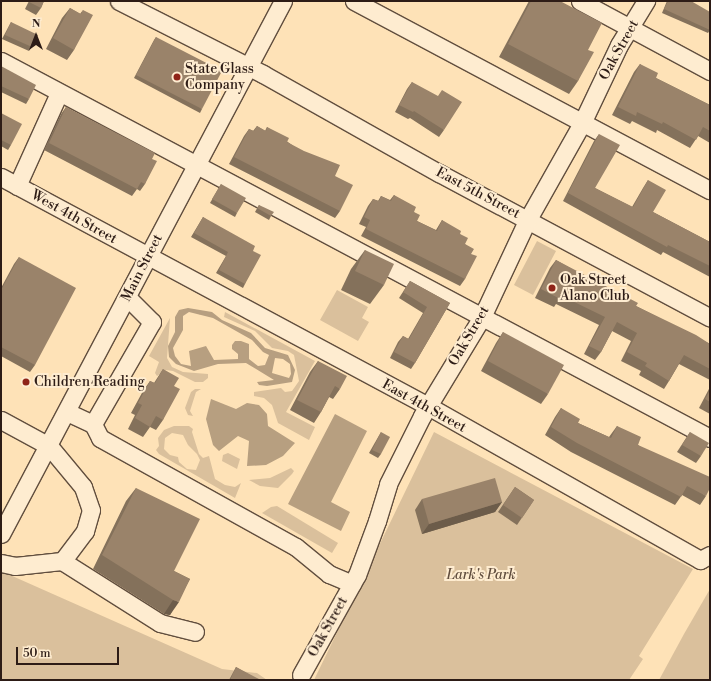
<!DOCTYPE html>
<style>
body{margin:0}
#map{position:relative;width:711px;height:681px;overflow:hidden;background:#fee2b7;font-family:"Libre Bodoni",serif}
div>[style]{position:absolute}
.green>*{inset:0;background:#dac09c}
.water>*{inset:0;background:#b79f80}
.roads{filter:drop-shadow(1px 0 #614e3e) drop-shadow(-1px 0 #614e3e) drop-shadow(0 1px #614e3e) drop-shadow(0 -1px #614e3e)}
.minor>*{height:17px;margin:-8.5px;padding:0 8.5px;transform-origin:8.5px;border-radius:8.5px;background:#feecd0}
.wall>*{inset:0;background:#84715b}
.shaded-wall>*{inset:0;background:#6c5c4a}
.building>*{inset:0;background:#9a836a}
.dots>*{width:11px;height:11px;translate:-50% -50%;box-sizing:border-box;border:2px solid #feecd0;border-radius:50%}
span{translate:-50% -50%;white-space:nowrap;text-align:center;line-height:1.15;-webkit-text-stroke:4px #feecd0;paint-order:stroke}
.street-label{font-size:14px;color:#2d1c16}
.poi-label{font-size:14px;color:#2d1c16}
.left{translate:0 -50%;text-align:left}
.park-label{font-size:14px;color:#614d3e;font-style:italic}
.frame{position:absolute;inset:0;border:2px solid #2d1c16;pointer-events:none}
.north{position:absolute;left:16px;top:16px;width:40px;height:40px;-webkit-text-stroke:3px #feecd0;paint-order:stroke;rotate:0deg;font-size:11px;font-weight:700;line-height:16px;text-align:center;color:#2d1c16}
.north::after{content:'';display:block;margin:auto;width:14px;height:18px;background:#2d1c16;clip-path:polygon(50% 0,100% 100%,50% 72%,0 100%)}
.scale{position:absolute;left:16px;top:647px;width:103px;height:18px;box-sizing:border-box;border:2px solid #2d1c16;border-top:0;padding-left:5px;font-size:12px;line-height:14px;white-space:nowrap;color:#2d1c16;-webkit-text-stroke:3px #feecd0;paint-order:stroke}
</style>
<div id="map">
<div class="green">
<div style="clip-path:polygon(537px 241px,556px 251px,533px 295px,514px 285px)"></div>
<div style="clip-path:polygon(337px 290px,368px 307px,362px 318px,369px 322px,358px 341px,320px 320px)"></div>
<div style="clip-path:polygon(225px 312px,315px 361px,286px 412px,315px 427px,309px 440px,278px 423px,272px 405px,264px 398px,254px 396px,254px 392px,281px 388px,285px 392px,292px 391px,299px 381px,294px 355px,288px 351px,272px 348px,255px 331px,224px 317px)"></div>
<div style="clip-path:polygon(170px 318px,167px 358px,172px 367px,183px 372px,208px 374px,208px 378px,203px 382px,195px 382px,173px 371px,166px 370px,157px 376px,155px 373px,159px 362px,149px 356px)"></div>
<div style="clip-path:polygon(195px 389px,201px 389px,196px 392px,190px 411px,193px 416px,188px 415px,185px 408px,191px 392px)"></div>
<div style="clip-path:polygon(evenodd,174px 426px,189px 426px,193px 429px,192px 432px,199px 454px,203px 458px,209px 456px,215px 479px,225px 485px,235px 487px,241px 483px,235px 498px,159px 454px,156px 450px,159px 446px,158px 438px,164px 430px,174px 426px,172px 433px,183px 435px,188px 445px,197px 454px,200px 460px,196px 470px,187px 469px,179px 462px,178px 457px,170px 455px,164px 449px,165px 438px,172px 433px)"></div>
<div style="clip-path:polygon(434px 432px,693px 569px,639px 656px,643px 659px,629px 680px,314px 680px)"></div>
<div style="clip-path:polygon(228px 453px,240px 459px,237px 469px,222px 461px,223px 455px)"></div>
<div style="clip-path:polygon(291px 468px,294px 471px,292px 474px,278px 488px,260px 486px,249px 480px,270px 478px)"></div>
<div style="clip-path:polygon(277px 506px,338px 543px,332px 553px,262px 513px,271px 507px)"></div>
<div style="clip-path:polygon(1px 571px,222px 669px,257px 673px,267px 680px,1px 680px)"></div>
<div style="clip-path:polygon(710px 589px,710px 680px,659px 680px,684px 634px)"></div>
</div>
<div class="water">
<div style="clip-path:polygon(evenodd,188px 308px,212px 312px,222px 320px,251px 333px,265px 348px,288px 355px,295px 370px,292px 382px,267px 386px,259px 385px,257px 382px,274px 380px,246px 363px,218px 364px,194px 371px,176px 364px,169px 357px,168px 346px,175px 332px,175px 317px,179px 310px,188px 308px,189px 312px,213px 318px,252px 340px,263px 352px,269px 355px,265px 365px,258px 366px,249px 359px,249px 344px,241px 341px,235px 341px,232px 345px,232px 349px,238px 354px,238px 359px,214px 360px,206px 346px,189px 351px,191px 366px,181px 364px,175px 356px,173px 348px,183px 330px,183px 316px,189px 312px,188px 308px,275px 358px,283px 359px,290px 364px,291px 374px,289px 378px,272px 373px,275px 358px)"></div>
<div style="clip-path:polygon(211px 399px,236px 409px,247px 403px,259px 405px,267px 414px,268px 426px,295px 443px,283px 456px,266px 465px,247px 466px,249px 441px,238px 436px,219px 451px,213px 445px,206px 419px)"></div>
<div style="clip-path:polygon(335px 414px,367px 431px,331px 502px,350px 512px,341px 531px,288px 504px)"></div>
</div>
<div class="roads">
<div class="minor">
<div style="left:119px;top:1px;width:161px;rotate:26.9deg"></div>
<div style="left:263px;top:74px;width:202px;rotate:29.4deg"></div>
<div style="left:439px;top:173px;width:307px;rotate:28.1deg"></div>
<div style="left:354px;top:1px;width:403px;rotate:28deg"></div>
<div style="left:580px;top:1px;width:148px;rotate:28.3deg"></div>
<div style="left:1px;top:61px;width:803px;rotate:28deg"></div>
<div style="left:1px;top:177px;width:485px;rotate:28.2deg"></div>
<div style="left:428px;top:406px;width:313px;rotate:29.5deg"></div>
<div style="left:700px;top:560px;width:11px;rotate:-27deg"></div>
<div style="left:17px;top:186px;width:102px;rotate:-65.7deg"></div>
<div style="left:67px;top:412px;width:29px;rotate:25deg"></div>
<div style="left:93px;top:424px;width:16px;rotate:63deg"></div>
<div style="left:100px;top:438px;width:224px;rotate:29.1deg"></div>
<div style="left:296px;top:547px;width:43px;rotate:39.3deg"></div>
<div style="left:329px;top:574px;width:25px;rotate:23deg"></div>
<div style="left:1px;top:420px;width:55px;rotate:28.4deg"></div>
<div style="left:49px;top:446px;width:53px;rotate:50.3deg"></div>
<div style="left:83px;top:487px;width:24px;rotate:71deg"></div>
<div style="left:91px;top:510px;width:22px;rotate:106deg"></div>
<div style="left:85px;top:531px;width:38px;rotate:127deg"></div>
<div style="left:93px;top:424px;width:118px;rotate:-60deg"></div>
<div style="left:152px;top:322px;width:35px;rotate:-135deg"></div>
<div style="left:1px;top:534px;width:603px;rotate:-62.12deg"></div>
<div style="left:1px;top:563px;width:14px;rotate:12deg"></div>
<div style="left:15px;top:566px;width:47px;rotate:-6.1deg"></div>
<div style="left:62px;top:561px;width:116px;rotate:32.3deg"></div>
<div style="left:160px;top:623px;width:36px;rotate:14deg"></div>
<div style="left:301px;top:675px;width:115px;rotate:-60.8deg"></div>
<div style="left:357px;top:575px;width:58px;rotate:-69.7deg"></div>
<div style="left:377px;top:521px;width:39px;rotate:-73deg"></div>
<div style="left:388px;top:484px;width:76px;rotate:-63.4deg"></div>
<div style="left:422px;top:416px;width:116px;rotate:-58.8deg"></div>
<div style="left:482px;top:317px;width:108px;rotate:-64.9deg"></div>
<div style="left:528px;top:219px;width:110px;rotate:-60.6deg"></div>
<div style="left:582px;top:123px;width:86px;rotate:-64.6deg"></div>
<div style="left:619px;top:45px;width:52px;rotate:-58.5deg"></div>
</div>
</div>
<div class="wall">
<div style="clip-path:polygon(29px 1px,44px 1px,41px 8px,36px 15px,25px 9px)"></div>
<div style="clip-path:polygon(529px 1px,560px 1px,588px 50px,578px 81px,569px 94px,499px 57px)"></div>
<div style="clip-path:polygon(667px 1px,691px 1px,710px 30px,708px 33px,662px 13px)"></div>
<div style="clip-path:polygon(70px 8px,80px 14px,83px 10px,74px 50px,67px 60px,46px 49px,62px 18px)"></div>
<div style="clip-path:polygon(11px 22px,32px 47px,29px 51px,2px 39px)"></div>
<div style="clip-path:polygon(156px 37px,202px 109px,200px 113px,134px 78px,154px 40px)"></div>
<div style="clip-path:polygon(640px 64px,656px 78px,710px 105px,710px 143px,698px 136px,690px 148px,657px 130px,656px 133px,632px 121px,630px 124px,612px 115px,634px 72px)"></div>
<div style="clip-path:polygon(1px 66px,29px 99px,26px 104px,1px 92px)"></div>
<div style="clip-path:polygon(412px 82px,444px 130px,439px 137px,410px 118px,408px 119px,395px 112px,407px 89px)"></div>
<div style="clip-path:polygon(66px 107px,152px 159px,145px 184px,140px 191px,137px 189px,132px 196px,44px 150px,61px 114px)"></div>
<div style="clip-path:polygon(1px 113px,11px 145px,8px 150px,1px 146px)"></div>
<div style="clip-path:polygon(257px 126px,265px 131px,267px 127px,335px 176px,340px 211px,335px 218px,229px 164px,244px 136px,249px 129px,253px 131px)"></div>
<div style="clip-path:polygon(599px 134px,595px 188px,632px 207px,643px 188px,648px 180px,653px 212px,710px 242px,710px 277px,663px 252px,661px 255px,563px 201px,594px 141px)"></div>
<div style="clip-path:polygon(221px 184px,237px 213px,235px 217px,210px 203px)"></div>
<div style="clip-path:polygon(394px 195px,414px 212px,417px 221px,436px 230px,442px 220px,460px 234px,465px 244px,471px 254px,465px 279px,460px 286px,361px 236px,366px 227px,359px 224px,368px 206px,373px 199px,378px 201px,381px 196px,390px 200px)"></div>
<div style="clip-path:polygon(259px 205px,271px 216px,269px 220px,255px 212px)"></div>
<div style="clip-path:polygon(203px 217px,253px 251px,245px 284px,243px 288px,216px 273px,226px 256px,191px 237px)"></div>
<div style="clip-path:polygon(365px 250px,384px 285px,370px 304px,341px 290px,351px 269px)"></div>
<div style="clip-path:polygon(19px 257px,35px 365px,30px 372px,1px 356px,1px 288px,14px 264px)"></div>
<div style="clip-path:polygon(556px 260px,636px 306px,710px 344px,710px 380px,679px 364px,669px 381px,664px 389px,639px 375px,641px 371px,621px 361px,631px 341px,612px 331px,601px 352px,595px 360px,584px 354px,599px 325px,556px 304px,554px 307px,535px 298px,550px 268px)"></div>
<div style="clip-path:polygon(410px 281px,450px 303px,415px 363px,411px 369px,390px 358px,398px 342px,403px 336px,408px 339px,423px 313px,399px 298px)"></div>
<div style="clip-path:polygon(503px 332px,548px 394px,541px 404px,481px 371px,496px 343px)"></div>
<div style="clip-path:polygon(318px 361px,340px 389px,333px 399px,329px 397px,321px 412px,314px 423px,290px 410px,310px 372px)"></div>
<div style="clip-path:polygon(163px 369px,174px 386px,163px 420px,156px 430px,150px 427px,143px 437px,128px 429px,135px 415px,131px 413px,143px 391px,150px 381px,154px 383px)"></div>
<div style="clip-path:polygon(710px 387px,710px 414px,699px 408px)"></div>
<div style="clip-path:polygon(561px 408px,578px 423px,609px 437px,617px 426px,638px 445px,706px 496px,700px 505px,682px 495px,675px 505px,571px 452px,545px 435px,555px 417px)"></div>
<div style="clip-path:polygon(381px 432px,381px 454px,378px 458px,369px 453px)"></div>
<div style="clip-path:polygon(690px 432px,701px 456px,696px 463px,677px 452px)"></div>
<div style="clip-path:polygon(515px 487px,534px 500px,517px 525px,498px 512px)"></div>
<div style="clip-path:polygon(136px 488px,174px 571px,190px 579px,170px 615px,164px 614px,93px 569px,126px 501px)"></div>
<div style="clip-path:polygon(422px 499px,502px 502px,495px 512px,422px 534px,415px 510px)"></div>
<div style="clip-path:polygon(236px 667px,258px 680px,229px 680px)"></div>
</div>
<div class="shaded-wall">
<div style="clip-path:polygon(502px 502px,495px 512px,422px 534px,429px 524px)"></div>
<div style="clip-path:polygon(173px 600px,179px 602px,170px 615px,164px 614px)"></div>
</div>
<div class="building">
<div style="clip-path:polygon(30px 1px,44px 1px,41px 8px,29px 2px)"></div>
<div style="clip-path:polygon(531px 1px,560px 1px,602px 23px,588px 50px,594px 52px,578px 81px,508px 44px)"></div>
<div style="clip-path:polygon(668px 1px,691px 1px,710px 12px,710px 30px,664px 9px)"></div>
<div style="clip-path:polygon(70px 8px,81px 14px,83px 10px,93px 15px,74px 50px,53px 38px)"></div>
<div style="clip-path:polygon(11px 22px,38px 35px,32px 47px,5px 35px)"></div>
<div style="clip-path:polygon(156px 37px,222px 71px,202px 109px,136px 75px)"></div>
<div style="clip-path:polygon(640px 64px,658px 73px,656px 78px,710px 105px,710px 131px,703px 127px,696px 140px,663px 122px,662px 124px,637px 112px,636px 116px,618px 107px)"></div>
<div style="clip-path:polygon(1px 66px,36px 85px,29px 99px,1px 86px)"></div>
<div style="clip-path:polygon(412px 82px,438px 96px,442px 90px,462px 102px,444px 130px,414px 111px,413px 112px,399px 105px)"></div>
<div style="clip-path:polygon(66px 107px,155px 153px,152px 159px,157px 161px,145px 184px,141px 182px,137px 189px,49px 143px)"></div>
<div style="clip-path:polygon(1px 113px,22px 124px,11px 145px,1px 140px)"></div>
<div style="clip-path:polygon(257px 126px,266px 131px,267px 127px,289px 138px,287px 142px,304px 151px,340px 165px,335px 176px,353px 185px,340px 211px,234px 157px,249px 129px,254px 131px)"></div>
<div style="clip-path:polygon(599px 134px,620px 145px,595px 188px,633px 207px,648px 180px,666px 190px,653px 212px,710px 242px,710px 266px,668px 245px,667px 247px,568px 193px)"></div>
<div style="clip-path:polygon(221px 184px,246px 198px,237px 213px,212px 199px)"></div>
<div style="clip-path:polygon(394px 195px,416px 207px,414px 212px,420px 215px,417px 221px,437px 231px,442px 220px,461px 231px,460px 234px,468px 238px,465px 244px,474px 249px,471px 254px,477px 256px,465px 279px,366px 229px,370px 220px,364px 217px,373px 199px,379px 201px,381px 196px,391px 201px)"></div>
<div style="clip-path:polygon(259px 205px,274px 212px,271px 216px,257px 208px)"></div>
<div style="clip-path:polygon(203px 217px,255px 246px,253px 251px,261px 255px,245px 284px,219px 270px,228px 252px,194px 233px)"></div>
<div style="clip-path:polygon(365px 250px,394px 264px,384px 285px,355px 271px)"></div>
<div style="clip-path:polygon(19px 257px,76px 288px,35px 365px,1px 347px,1px 290px)"></div>
<div style="clip-path:polygon(556px 260px,638px 303px,636px 306px,696px 335px,710px 344px,710px 369px,684px 355px,669px 381px,645px 366px,647px 363px,627px 352px,637px 333px,617px 322px,601px 352px,589px 346px,605px 317px,562px 296px,560px 299px,541px 289px)"></div>
<div style="clip-path:polygon(410px 281px,450px 303px,415px 363px,394px 352px,403px 336px,409px 339px,427px 307px,403px 292px)"></div>
<div style="clip-path:polygon(503px 332px,564px 365px,548px 394px,488px 361px)"></div>
<div style="clip-path:polygon(318px 361px,347px 376px,340px 389px,335px 386px,321px 412px,297px 400px)"></div>
<div style="clip-path:polygon(163px 369px,179px 378px,174px 386px,180px 389px,163px 420px,156px 416px,150px 427px,135px 418px,142px 405px,138px 403px,150px 381px,155px 383px)"></div>
<div style="clip-path:polygon(710px 390px,710px 402px,705px 399px)"></div>
<div style="clip-path:polygon(561px 408px,580px 419px,578px 423px,611px 438px,617px 426px,641px 437px,638px 445px,710px 477px,710px 488px,706px 496px,687px 486px,681px 497px,577px 443px,551px 427px)"></div>
<div style="clip-path:polygon(381px 432px,390px 437px,381px 454px,372px 450px)"></div>
<div style="clip-path:polygon(690px 432px,709px 443px,701px 456px,682px 445px)"></div>
<div style="clip-path:polygon(495px 478px,502px 502px,429px 524px,422px 499px)"></div>
<div style="clip-path:polygon(515px 487px,534px 500px,522px 518px,503px 505px)"></div>
<div style="clip-path:polygon(136px 488px,200px 519px,174px 571px,190px 579px,179px 602px,173px 600px,102px 555px)"></div>
<div style="clip-path:polygon(236px 667px,259px 679px,258px 680px,230px 680px)"></div>
</div>
<div class="dots">
<div style="left:177px;top:77px;background:#8f2418"></div>
<div style="left:552px;top:288px;background:#8f2418"></div>
<div style="left:26px;top:382px;background:#8f2418"></div>
</div>
<div class="street-label">
<span style="left:619px;top:50px;rotate:-61deg">Oak Street</span>
<span style="left:478px;top:193px;rotate:28deg">East 5th Street</span>
<span style="left:74px;top:217px;rotate:29deg">West 4th Street</span>
<span style="left:142px;top:268px;rotate:-63deg">Main Street</span>
<span style="left:469px;top:336px;rotate:-60deg">Oak Street</span>
<span style="left:424px;top:406px;rotate:29deg">East 4th Street</span>
<span style="left:328px;top:627px;rotate:-61deg">Oak Street</span>
</div>
<div class="poi-label">
<span class="left" style="left:185px;top:77px">State Glass<br>Company</span>
<span class="left" style="left:560px;top:288px">Oak Street<br>Alano Club</span>
<span class="left" style="left:34px;top:382px">Children Reading</span>
</div>
<div class="park-label">
<span style="left:481px;top:575px">Lark's Park</span>
</div>
<div class="frame"></div>
<div class="north">N</div>
<div class="scale">50 m</div>
</div>
